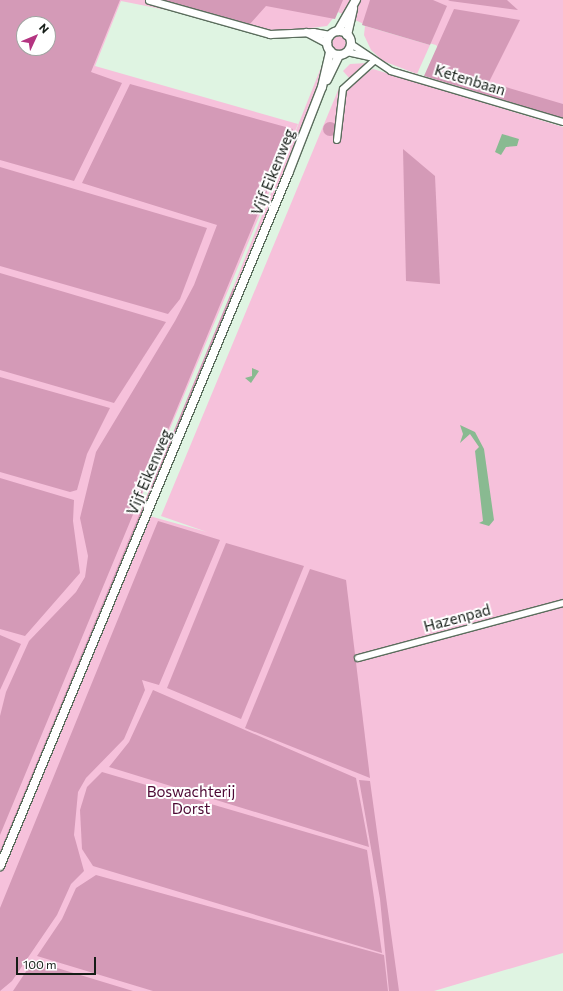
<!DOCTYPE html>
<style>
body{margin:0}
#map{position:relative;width:563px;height:991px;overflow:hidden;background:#dff4e2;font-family:Commissioner,sans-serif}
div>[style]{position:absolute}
.green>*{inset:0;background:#f6c1db}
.round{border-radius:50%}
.forest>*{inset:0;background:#d49ab7}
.water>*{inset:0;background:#89ba91}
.roads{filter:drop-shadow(1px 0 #5b6d5d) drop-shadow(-1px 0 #5b6d5d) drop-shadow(0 1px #5b6d5d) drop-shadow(0 -1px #5b6d5d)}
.minor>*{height:6px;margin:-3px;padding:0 3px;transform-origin:3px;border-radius:3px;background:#fff}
.tertiary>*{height:7px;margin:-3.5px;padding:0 3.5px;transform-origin:3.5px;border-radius:3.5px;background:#fff}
.secondary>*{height:8px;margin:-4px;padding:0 4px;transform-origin:4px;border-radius:4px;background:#fff}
.secondary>.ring{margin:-4px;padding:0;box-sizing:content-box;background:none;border:8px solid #fff;border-radius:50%}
span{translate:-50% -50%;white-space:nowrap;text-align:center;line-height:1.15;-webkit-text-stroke:4px #fff;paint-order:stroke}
.street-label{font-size:15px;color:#151d17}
.park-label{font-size:15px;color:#4d0934}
.north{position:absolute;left:16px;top:16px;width:40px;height:40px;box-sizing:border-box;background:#fff;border:1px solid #a1a5a2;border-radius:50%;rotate:46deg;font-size:11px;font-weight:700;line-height:16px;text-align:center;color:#151d17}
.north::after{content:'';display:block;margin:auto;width:14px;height:18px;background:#b43481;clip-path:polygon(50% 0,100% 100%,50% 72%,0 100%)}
.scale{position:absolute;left:16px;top:957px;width:80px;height:18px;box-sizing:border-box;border:2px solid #151d17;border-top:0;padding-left:5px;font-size:12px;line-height:14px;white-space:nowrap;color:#151d17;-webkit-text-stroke:3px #fff;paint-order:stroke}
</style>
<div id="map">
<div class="green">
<div style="clip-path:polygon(evenodd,0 0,563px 0,563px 114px,428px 76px,440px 50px,436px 45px,368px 26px,338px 12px,327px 26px,278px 32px,121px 1px,95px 66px,298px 124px,135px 512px,207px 532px,161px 516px,339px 88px,373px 69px,563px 127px,563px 599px,364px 653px,364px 657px,563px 605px,563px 953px,434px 991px,0 991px,0 0,24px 24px,48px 24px,48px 48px,24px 48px,24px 24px)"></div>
<div style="clip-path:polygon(365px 26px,430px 45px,417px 74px,383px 61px,371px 50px,364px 35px)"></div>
<div class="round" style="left:332px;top:36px;width:14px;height:14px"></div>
<div style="clip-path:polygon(367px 63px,350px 79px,343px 71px,350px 64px)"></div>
<div style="clip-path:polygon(322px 65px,325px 66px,317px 92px,237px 290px,233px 288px)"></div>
</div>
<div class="forest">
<div style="clip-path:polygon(evenodd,0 0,120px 0,91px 72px,122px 83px,74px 181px,0 160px,0 0,24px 24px,48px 24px,48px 48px,24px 48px,24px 24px)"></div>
<div style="clip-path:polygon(163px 0,343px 0,335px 19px,266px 6px,250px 24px)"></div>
<div style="clip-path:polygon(370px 0,433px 0,447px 6px,430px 45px,362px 25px)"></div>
<div style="clip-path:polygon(448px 0,507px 0,518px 10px,450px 1px)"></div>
<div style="clip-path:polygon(454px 9px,520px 20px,489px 82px,563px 104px,563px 118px,424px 76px)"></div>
<div style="clip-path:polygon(130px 84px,293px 129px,0 835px,0 716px,6px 692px,29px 641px,76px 592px,85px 577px,88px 556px,80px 518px,96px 452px,175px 321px,194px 285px,217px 225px,82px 183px)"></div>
<div class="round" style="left:323px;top:122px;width:14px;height:14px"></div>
<div style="clip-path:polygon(403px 149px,435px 176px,440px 284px,406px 281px)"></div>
<div style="clip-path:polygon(0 167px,207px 228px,180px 299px,168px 314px,0 266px)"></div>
<div style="clip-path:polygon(0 273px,166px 322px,114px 403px,0 370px)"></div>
<div style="clip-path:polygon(233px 288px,237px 290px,0 860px,0 851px)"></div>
<div style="clip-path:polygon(0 377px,110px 408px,87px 454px,77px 490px,70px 492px,0 472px)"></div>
<div style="clip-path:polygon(0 478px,74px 500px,73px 521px,80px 573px,25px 636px,0 629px)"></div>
<div style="clip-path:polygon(158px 521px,220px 540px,159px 685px,142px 680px,145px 690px,124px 739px,86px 778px,78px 792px,74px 835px,84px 871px,71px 884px,57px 915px,12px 981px,0 991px,0 908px)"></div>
<div style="clip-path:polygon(226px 543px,304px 566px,241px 719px,167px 688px)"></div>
<div style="clip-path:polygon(310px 569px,346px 580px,370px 778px,245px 728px)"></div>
<div style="clip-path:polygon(0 635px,21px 644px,0 690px)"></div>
<div style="clip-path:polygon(153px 690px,356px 778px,369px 847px,109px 767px,129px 742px)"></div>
<div style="clip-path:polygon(102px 772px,367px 850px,382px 953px,93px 866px,82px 849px,80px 810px,87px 787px)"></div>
<div style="clip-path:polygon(359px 780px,370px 781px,399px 991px,389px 991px,380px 899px)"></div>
<div style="clip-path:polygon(96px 875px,384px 955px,388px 991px,153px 991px,37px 956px,62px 919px,76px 888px)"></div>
<div style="clip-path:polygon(33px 961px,34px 961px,133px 991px,13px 991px)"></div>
</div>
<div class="water">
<div style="clip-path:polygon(502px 134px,519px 139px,517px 146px,506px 147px,501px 155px,495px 152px)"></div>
<div style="clip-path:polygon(252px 368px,259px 371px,251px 383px,245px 378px,252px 376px)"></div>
<div style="clip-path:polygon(460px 425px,475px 432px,484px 449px,494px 520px,489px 526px,479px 523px,483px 521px,475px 451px,479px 447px,470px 434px,460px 443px,463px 434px)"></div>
</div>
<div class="roads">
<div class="minor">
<div style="left:351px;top:44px;width:48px;rotate:34deg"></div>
<div style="left:391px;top:71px;width:179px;rotate:16.5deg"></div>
<div style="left:347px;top:52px;width:22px;rotate:13deg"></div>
<div style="left:337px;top:140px;width:51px;rotate:-83.3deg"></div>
<div style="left:343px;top:89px;width:42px;rotate:-42.1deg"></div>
<div style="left:358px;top:658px;width:212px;rotate:-15deg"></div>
</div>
<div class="tertiary">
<div style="left:149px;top:0;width:126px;rotate:15.7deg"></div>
<div style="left:270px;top:34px;width:43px;rotate:-2.7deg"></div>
<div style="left:313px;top:32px;width:17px;rotate:10deg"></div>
<div style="left:306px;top:32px;width:24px;rotate:28deg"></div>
</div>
<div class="secondary">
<div style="left:338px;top:31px;width:36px;rotate:-60deg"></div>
<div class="ring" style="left:327px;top:31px;width:16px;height:16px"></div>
<div style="left:347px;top:35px;width:27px;rotate:-77deg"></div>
<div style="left:327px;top:80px;width:28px;rotate:-64deg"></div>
<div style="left:0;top:866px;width:750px;rotate:-67.4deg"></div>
<div style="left:288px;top:174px;width:93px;rotate:-68.7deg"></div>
<div style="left:322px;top:87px;width:37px;rotate:-77deg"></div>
</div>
</div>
<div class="street-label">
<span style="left:470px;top:80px;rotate:17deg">Ketenbaan</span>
<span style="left:273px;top:172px;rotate:-68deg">Vijf Eikenweg</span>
<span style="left:149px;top:472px;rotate:-67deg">Vijf Eikenweg</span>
<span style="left:457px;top:618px;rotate:-15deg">Hazenpad</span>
</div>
<div class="park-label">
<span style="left:191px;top:800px">Boswachterij<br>Dorst</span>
</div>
<div class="north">N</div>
<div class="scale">100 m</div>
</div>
